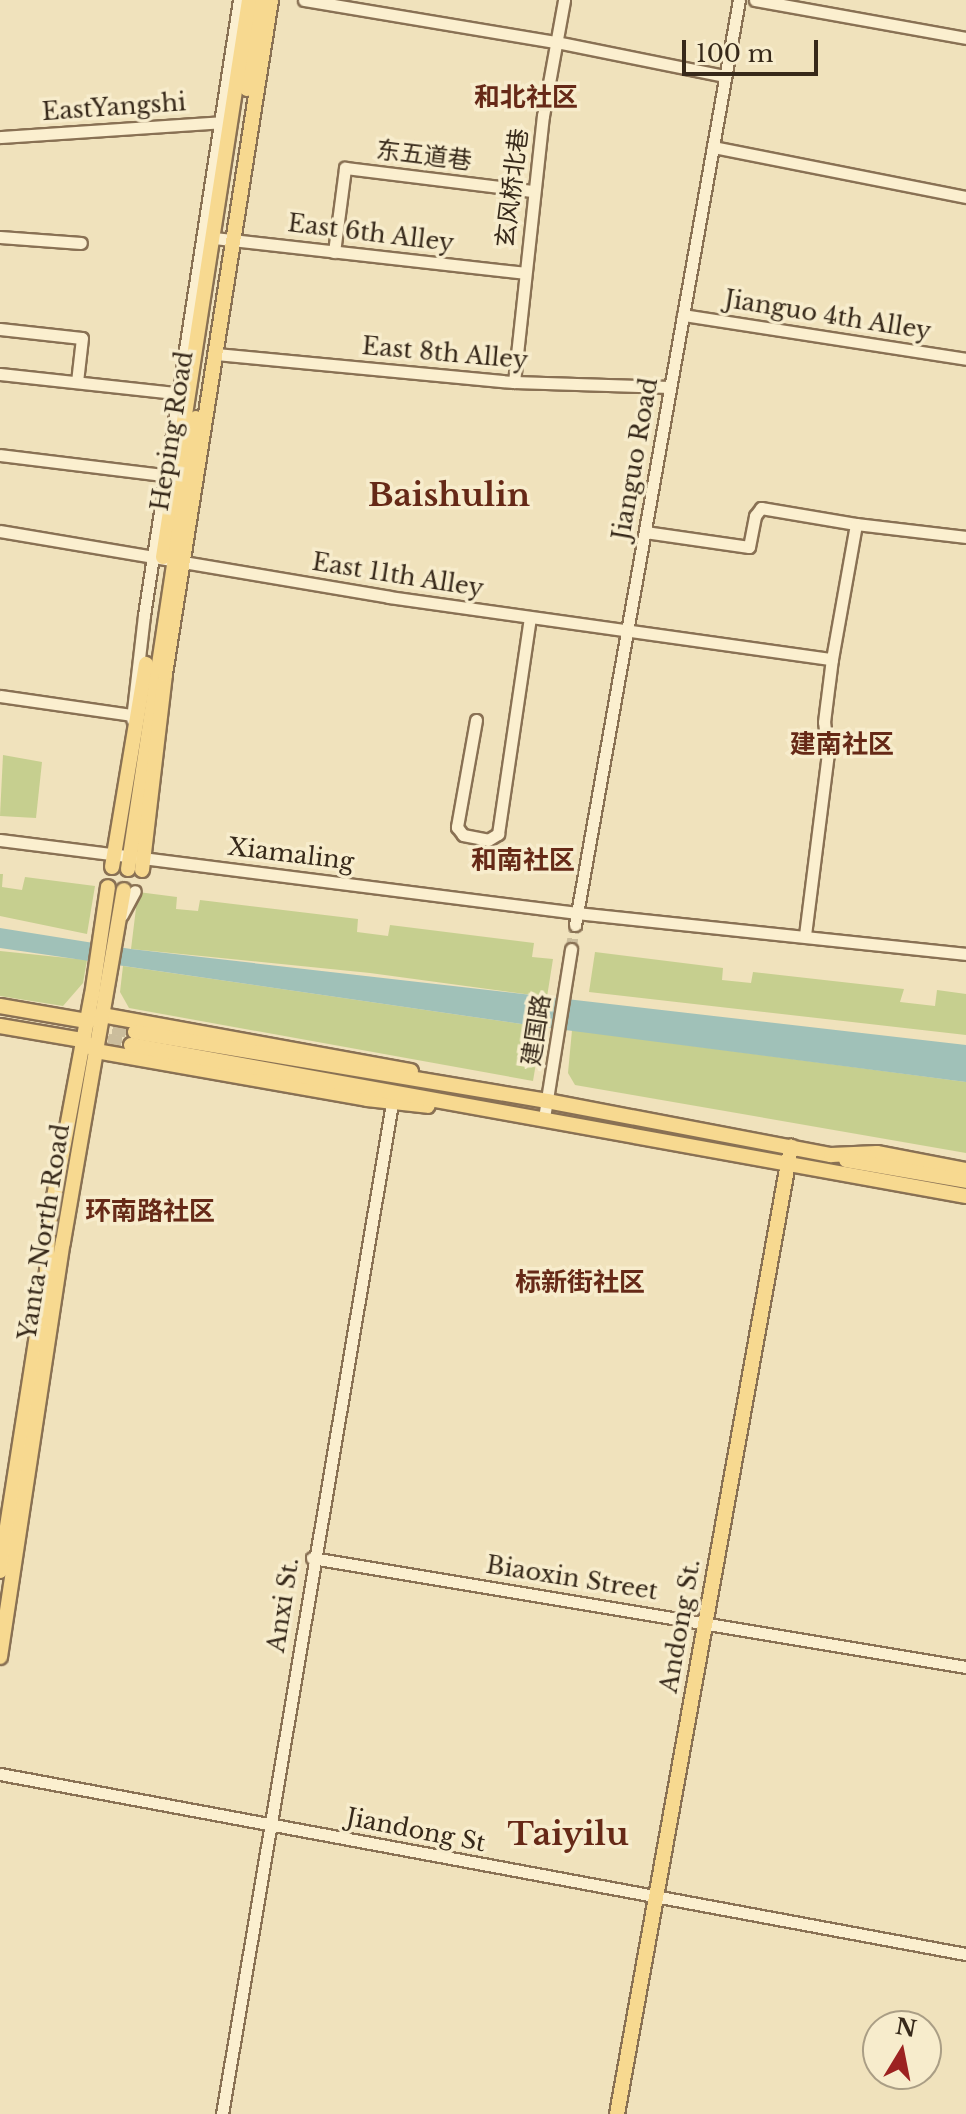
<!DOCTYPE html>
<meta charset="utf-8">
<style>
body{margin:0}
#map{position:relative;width:966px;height:2114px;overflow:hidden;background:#f0e2bc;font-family:"Libre Baskerville","Noto Sans SC",serif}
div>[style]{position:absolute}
.green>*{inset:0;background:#c6cf8f}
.water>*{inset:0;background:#a0c1b8}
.minor-tunnel>*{height:11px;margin-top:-5.5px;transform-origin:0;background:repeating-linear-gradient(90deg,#cbbd9c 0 11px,transparent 0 16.5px)}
.major-tunnel>*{height:14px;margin-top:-7px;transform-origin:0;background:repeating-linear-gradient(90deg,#cbbd9c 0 14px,transparent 0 21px)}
.roads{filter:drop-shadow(2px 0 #897154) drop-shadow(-2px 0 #897154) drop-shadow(0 2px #897154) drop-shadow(0 -2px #897154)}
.minor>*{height:11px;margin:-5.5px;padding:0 5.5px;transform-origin:5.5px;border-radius:5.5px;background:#fbefcf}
.major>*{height:14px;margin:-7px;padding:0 7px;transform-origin:7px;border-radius:7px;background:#f7d990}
span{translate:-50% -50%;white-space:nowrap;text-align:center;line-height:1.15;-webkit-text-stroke:7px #f7eccc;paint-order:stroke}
.street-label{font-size:24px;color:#37291a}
.neighbourhood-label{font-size:26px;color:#662917;font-weight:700}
.district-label{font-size:32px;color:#662917;font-weight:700}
.north{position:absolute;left:862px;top:2010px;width:80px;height:80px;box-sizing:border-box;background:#f7eccc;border:2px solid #aa9e85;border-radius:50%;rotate:10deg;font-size:22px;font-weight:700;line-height:32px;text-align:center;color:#37291a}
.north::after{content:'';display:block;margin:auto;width:28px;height:36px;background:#9c2221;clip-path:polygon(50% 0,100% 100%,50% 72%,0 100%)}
.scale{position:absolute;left:682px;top:40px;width:136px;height:36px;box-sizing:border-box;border:4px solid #37291a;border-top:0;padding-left:10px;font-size:24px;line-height:28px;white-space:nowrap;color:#37291a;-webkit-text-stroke:6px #f7eccc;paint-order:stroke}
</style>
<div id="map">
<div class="green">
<div style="clip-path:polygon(3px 755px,42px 762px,36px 818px,0 816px)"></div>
<div style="clip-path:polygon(0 874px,3px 874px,2px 887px,22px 890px,25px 877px,95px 886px,87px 934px,0 916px)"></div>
<div style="clip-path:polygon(138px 892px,177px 897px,176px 909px,198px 911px,200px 900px,358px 919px,357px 932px,388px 936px,390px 925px,534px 943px,532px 957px,553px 959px,547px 997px,370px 973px,131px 949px)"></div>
<div style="clip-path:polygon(0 951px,87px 960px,83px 983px,63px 1006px,0 996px)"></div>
<div style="clip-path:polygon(595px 952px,723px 968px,722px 980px,751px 983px,753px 972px,904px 989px,900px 1002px,935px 1006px,937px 990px,966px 994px,966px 1035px,589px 992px)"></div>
<div style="clip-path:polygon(123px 966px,542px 1027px,533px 1081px,129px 1008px,120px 992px)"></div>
<div style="clip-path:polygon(572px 1030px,966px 1082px,966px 1153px,575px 1085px,568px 1073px)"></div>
</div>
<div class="water">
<div style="clip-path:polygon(0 928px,131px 949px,966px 1045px,966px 1082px,542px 1027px,0 948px)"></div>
</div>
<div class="minor-tunnel">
<div style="left:571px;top:949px;width:24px;rotate:-81deg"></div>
</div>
<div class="major-tunnel">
<div style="left:92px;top:1024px;width:44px;rotate:10.5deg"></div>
<div style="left:87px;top:1037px;width:45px;rotate:10.3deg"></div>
</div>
<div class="roads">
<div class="minor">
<div style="left:304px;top:0;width:255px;rotate:9.5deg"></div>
<div style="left:556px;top:42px;width:172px;rotate:11.4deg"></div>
<div style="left:755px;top:0;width:214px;rotate:10.2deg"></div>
<div style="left:0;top:137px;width:227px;rotate:-3.8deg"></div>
<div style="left:713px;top:147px;width:258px;rotate:11.2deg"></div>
<div style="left:0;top:237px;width:81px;rotate:4.2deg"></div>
<div style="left:214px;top:238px;width:312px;rotate:6.4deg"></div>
<div style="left:334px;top:252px;width:85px;rotate:-82.5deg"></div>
<div style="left:345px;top:168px;width:189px;rotate:7deg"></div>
<div style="left:683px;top:315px;width:286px;rotate:8.8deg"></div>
<div style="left:0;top:329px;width:82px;rotate:6.3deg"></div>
<div style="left:82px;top:338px;width:44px;rotate:96.5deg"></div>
<div style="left:216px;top:354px;width:299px;rotate:5.4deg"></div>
<div style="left:514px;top:382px;width:156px;rotate:1.8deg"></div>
<div style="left:0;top:374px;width:185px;rotate:6.2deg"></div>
<div style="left:514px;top:382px;width:268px;rotate:-83.8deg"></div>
<div style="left:543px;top:116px;width:118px;rotate:-79.7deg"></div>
<div style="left:0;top:455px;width:171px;rotate:7deg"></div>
<div style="left:0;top:531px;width:395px;rotate:9.6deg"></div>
<div style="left:389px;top:597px;width:447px;rotate:8deg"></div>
<div style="left:645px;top:532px;width:105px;rotate:8.2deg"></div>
<div style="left:749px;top:547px;width:32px;rotate:-79deg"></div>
<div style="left:755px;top:516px;width:10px;rotate:-53deg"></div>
<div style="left:761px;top:508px;width:96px;rotate:9.6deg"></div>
<div style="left:856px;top:524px;width:111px;rotate:6.7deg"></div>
<div style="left:0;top:696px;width:139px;rotate:8.2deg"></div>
<div style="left:132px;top:719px;width:105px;rotate:-83.4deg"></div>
<div style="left:144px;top:615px;width:622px;rotate:-81.22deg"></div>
<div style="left:476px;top:720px;width:109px;rotate:100.1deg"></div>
<div style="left:457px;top:827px;width:10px;rotate:53deg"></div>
<div style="left:463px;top:835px;width:25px;rotate:11deg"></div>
<div style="left:488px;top:840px;width:12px;rotate:-31deg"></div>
<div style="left:498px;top:834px;width:218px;rotate:-81.6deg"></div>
<div style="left:0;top:840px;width:582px;rotate:7.21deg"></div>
<div style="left:577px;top:913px;width:391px;rotate:6deg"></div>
<div style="left:122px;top:915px;width:27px;rotate:-62deg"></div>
<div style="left:575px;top:925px;width:939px;rotate:-79.95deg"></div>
<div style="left:805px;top:935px;width:182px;rotate:-82.8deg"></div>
<div style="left:828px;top:754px;width:32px;rotate:-97deg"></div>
<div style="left:824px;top:722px;width:64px;rotate:-82.8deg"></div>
<div style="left:832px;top:659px;width:137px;rotate:-79.9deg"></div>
<div style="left:544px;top:1118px;width:171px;rotate:-80.9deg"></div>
<div style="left:312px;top:1558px;width:663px;rotate:9.46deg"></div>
<div style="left:0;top:1774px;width:983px;rotate:10.56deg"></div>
<div style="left:222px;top:2114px;width:1025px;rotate:-80.45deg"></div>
</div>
<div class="major">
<div style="left:247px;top:89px;width:90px;rotate:-81.7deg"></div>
<div style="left:163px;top:557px;width:564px;rotate:-81.22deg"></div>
<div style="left:112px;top:867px;width:206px;rotate:-80.5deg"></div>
<div style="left:128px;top:869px;width:456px;rotate:-81.4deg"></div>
<div style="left:142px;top:870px;width:197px;rotate:-83.3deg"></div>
<div style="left:165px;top:674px;width:682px;rotate:-81.06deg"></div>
<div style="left:0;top:1006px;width:88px;rotate:9.8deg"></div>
<div style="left:87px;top:1021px;width:16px;rotate:-22deg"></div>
<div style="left:102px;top:1015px;width:314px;rotate:10.3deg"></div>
<div style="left:0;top:1026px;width:83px;rotate:9.7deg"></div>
<div style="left:82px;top:1040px;width:18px;rotate:38deg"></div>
<div style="left:96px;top:1051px;width:275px;rotate:10deg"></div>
<div style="left:367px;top:1099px;width:61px;rotate:6.5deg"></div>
<div style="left:135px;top:1032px;width:418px;rotate:9.5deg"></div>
<div style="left:547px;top:1101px;width:289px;rotate:10.8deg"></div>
<div style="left:831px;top:1155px;width:46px;rotate:-2.5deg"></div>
<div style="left:877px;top:1153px;width:91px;rotate:10.8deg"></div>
<div style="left:131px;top:1045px;width:849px;rotate:10.25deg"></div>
<div style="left:846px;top:1160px;width:122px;rotate:9.9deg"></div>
<div style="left:0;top:1571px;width:304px;rotate:-81.1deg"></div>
<div style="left:47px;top:1271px;width:42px;rotate:-88.6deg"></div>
<div style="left:48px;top:1229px;width:238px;rotate:-79.4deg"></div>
<div style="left:92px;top:995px;width:109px;rotate:-81.6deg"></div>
<div style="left:0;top:1657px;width:420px;rotate:-81.4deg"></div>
<div style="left:63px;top:1242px;width:357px;rotate:-80.2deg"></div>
<div style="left:617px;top:2114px;width:983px;rotate:-79.8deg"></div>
</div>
</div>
<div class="street-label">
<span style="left:114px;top:107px;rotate:-4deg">EastYangshi</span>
<span style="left:424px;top:155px;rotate:7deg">东五道巷</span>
<span style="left:512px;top:188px;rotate:-83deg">玄风桥北巷</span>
<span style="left:371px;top:233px;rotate:7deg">East 6th Alley</span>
<span style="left:828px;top:315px;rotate:9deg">Jianguo 4th Alley</span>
<span style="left:445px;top:353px;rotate:5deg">East 8th Alley</span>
<span style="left:172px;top:431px;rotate:-81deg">Heping Road</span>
<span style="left:635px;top:459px;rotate:-80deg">Jianguo Road</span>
<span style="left:398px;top:575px;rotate:9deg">East 11th Alley</span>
<span style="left:291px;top:854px;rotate:7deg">Xiamaling</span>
<span style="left:536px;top:1030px;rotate:-81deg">建国路</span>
<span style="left:44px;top:1232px;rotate:-81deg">Yanta North Road</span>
<span style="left:572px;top:1578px;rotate:9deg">Biaoxin Street</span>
<span style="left:283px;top:1605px;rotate:-81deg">Anxi St.</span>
<span style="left:680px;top:1626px;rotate:-80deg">Andong St.</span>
<span style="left:416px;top:1830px;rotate:11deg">Jiandong St</span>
</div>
<div class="neighbourhood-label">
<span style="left:526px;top:98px">和北社区</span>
<span style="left:842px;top:745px">建南社区</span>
<span style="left:523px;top:861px">和南社区</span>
<span style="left:150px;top:1212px">环南路社区</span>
<span style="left:580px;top:1283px">标新街社区</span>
</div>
<div class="district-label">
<span style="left:449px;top:495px">Baishulin</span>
<span style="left:568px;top:1834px">Taiyilu</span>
</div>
<div class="north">N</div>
<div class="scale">100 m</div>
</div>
